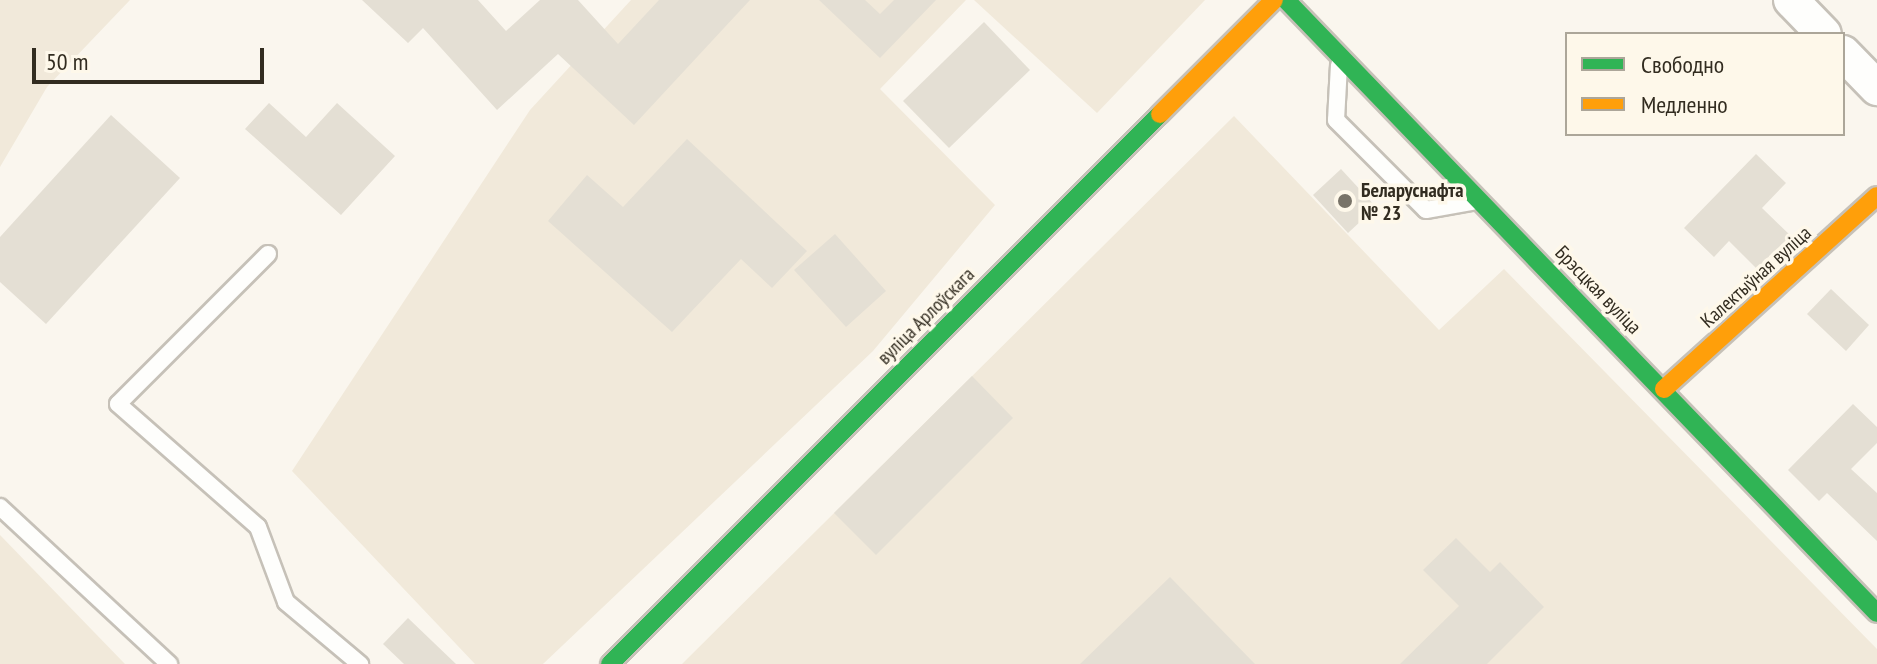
<!DOCTYPE html>
<meta charset="utf-8">
<style>
body{margin:0}
#map{position:relative;width:1877px;height:664px;overflow:hidden;background:#faf6ee;font-family:"PT Sans Narrow",sans-serif}
div>[style]{position:absolute}
.industrial>*{inset:0;background:#f1e9da}
.building>*{inset:0;background:#e4dfd4}
.roads{filter:drop-shadow(2px 0 #c6c1b8) drop-shadow(-2px 0 #c6c1b8) drop-shadow(0 2px #c6c1b8) drop-shadow(0 -2px #c6c1b8)}
.lane>*{height:16px;margin:-8px;padding:0 8px;transform-origin:8px;border-radius:8px;background:#fefefc}
.street>*{height:34px;margin:-17px;padding:0 17px;transform-origin:17px;border-radius:17px;background:#fefefc}
.fast>*{height:18px;margin:-9px;padding:0 9px;transform-origin:9px;border-radius:9px;background:#30b455}
.slow>*{height:18px;margin:-9px;padding:0 9px;transform-origin:9px;border-radius:9px;background:#ff9f0a}
.dots>*{width:22px;height:22px;translate:-50% -50%;box-sizing:border-box;border:4px solid #fef8ea;border-radius:50%}
span{translate:-50% -50%;white-space:nowrap;text-align:center;line-height:1.15;-webkit-text-stroke:7px #fef8ea;paint-order:stroke}
.poi-label{font-size:20px;color:#322c20;font-weight:700}
.left{translate:0 -50%;text-align:left}
.street-label{font-size:20px;color:#322c20}
.legend{position:absolute;left:1565px;top:32px;width:280px;height:104px;box-sizing:border-box;background:#fef8ea;border:2px solid #aca699;margin:0;padding:10px 14px;list-style:none;font-size:24px;color:#322c20}
.legend li{display:flex;align-items:center;gap:16px;height:40px}
.legend b{width:40px;border:2px solid #aca699}
.scale{position:absolute;left:32px;top:48px;width:232px;height:36px;box-sizing:border-box;border:4px solid #322c20;border-top:0;padding-left:10px;font-size:24px;line-height:28px;white-space:nowrap;color:#322c20;-webkit-text-stroke:6px #fef8ea;paint-order:stroke}
</style>
<div id="map">
<div class="industrial">
<div style="clip-path:polygon(0 0,130px 0,47px 87px,0 167px)"></div>
<div style="clip-path:polygon(631px 0,966px 0,880px 89px,995px 205px,873px 351px,543px 664px,475px 664px,292px 471px,530px 110px)"></div>
<div style="clip-path:polygon(974px 0,1205px 0,1097px 113px)"></div>
<div style="clip-path:polygon(1234px 116px,1439px 330px,1504px 269px,1877px 649px,1877px 664px,682px 664px)"></div>
<div style="clip-path:polygon(0 535px,125px 664px,0 664px)"></div>
</div>
<div class="building">
<div style="clip-path:polygon(362px 0,478px 0,506px 31px,540px 0,578px 0,618px 44px,659px 0,750px 0,634px 125px,558px 54px,497px 110px,423px 28px,408px 43px)"></div>
<div style="clip-path:polygon(819px 0,865px 0,880px 14px,894px 0,936px 0,880px 58px)"></div>
<div style="clip-path:polygon(984px 22px,1030px 70px,949px 148px,903px 101px)"></div>
<div style="clip-path:polygon(269px 103px,306px 137px,337px 103px,395px 156px,341px 215px,245px 129px)"></div>
<div style="clip-path:polygon(111px 115px,180px 178px,46px 324px,0 282px,0 237px)"></div>
<div style="clip-path:polygon(687px 139px,807px 251px,772px 288px,741px 259px,672px 332px,548px 221px,587px 175px,623px 207px)"></div>
<div style="clip-path:polygon(1756px 154px,1786px 183px,1762px 208px,1792px 237px,1758px 270px,1729px 241px,1714px 257px,1684px 228px)"></div>
<div style="clip-path:polygon(1341px 169px,1376px 207px,1348px 233px,1313px 195px)"></div>
<div style="clip-path:polygon(835px 234px,886px 291px,846px 327px,794px 270px)"></div>
<div style="clip-path:polygon(1831px 289px,1869px 325px,1846px 351px,1807px 314px)"></div>
<div style="clip-path:polygon(972px 376px,1013px 418px,876px 555px,834px 513px)"></div>
<div style="clip-path:polygon(1853px 404px,1877px 427px,1877px 443px,1851px 469px,1877px 493px,1877px 541px,1827px 493px,1819px 501px,1788px 470px)"></div>
<div style="clip-path:polygon(1456px 538px,1490px 572px,1500px 562px,1544px 607px,1487px 664px,1400px 664px,1459px 606px,1423px 570px)"></div>
<div style="clip-path:polygon(1170px 577px,1255px 664px,1080px 664px)"></div>
<div style="clip-path:polygon(408px 618px,456px 664px,404px 664px,383px 644px)"></div>
</div>
<div class="roads">
<div class="lane">
<div style="left:1339px;top:65px;width:55px;rotate:93.1deg"></div>
<div style="left:1336px;top:120px;width:127px;rotate:45deg"></div>
<div style="left:1426px;top:210px;width:47px;rotate:-9.9deg"></div>
<div style="left:268px;top:254px;width:212px;rotate:135deg"></div>
<div style="left:118px;top:404px;width:186px;rotate:41.3deg"></div>
<div style="left:258px;top:527px;width:80px;rotate:69.5deg"></div>
<div style="left:286px;top:602px;width:97px;rotate:40deg"></div>
<div style="left:0;top:507px;width:231px;rotate:42.9deg"></div>
</div>
<div class="street">
<div style="left:1791px;top:0;width:47px;rotate:45.9deg"></div>
<div style="left:1843px;top:53px;width:49px;rotate:45.8deg"></div>
</div>
<div class="fast">
<div style="left:1286px;top:0;width:851px;rotate:46.05deg"></div>
<div style="left:610px;top:664px;width:778px;rotate:-45deg"></div>
</div>
<div class="slow">
<div style="left:1160px;top:114px;width:161px;rotate:-45deg"></div>
<div style="left:1664px;top:389px;width:287px;rotate:-42.2deg"></div>
</div>
</div>
<div class="dots">
<div style="left:1345px;top:201px;background:#787368"></div>
</div>
<div class="poi-label">
<span class="left" style="left:1361px;top:202px">Беларуснафта<br>№ 23</span>
</div>
<div class="street-label">
<span style="left:1756px;top:277px;rotate:-42deg">Калектыўная вуліца</span>
<span style="left:1598px;top:290px;rotate:46deg">Брэсцкая вуліца</span>
<span style="left:926px;top:316px;rotate:-45deg">вуліца Арлоўскага</span>
</div>
<ul class="legend">
<li><b style="height:10px;background:#30b455"></b>Свободно</li>
<li><b style="height:10px;background:#ff9f0a"></b>Медленно</li>
</ul>
<div class="scale">50 m</div>
</div>
